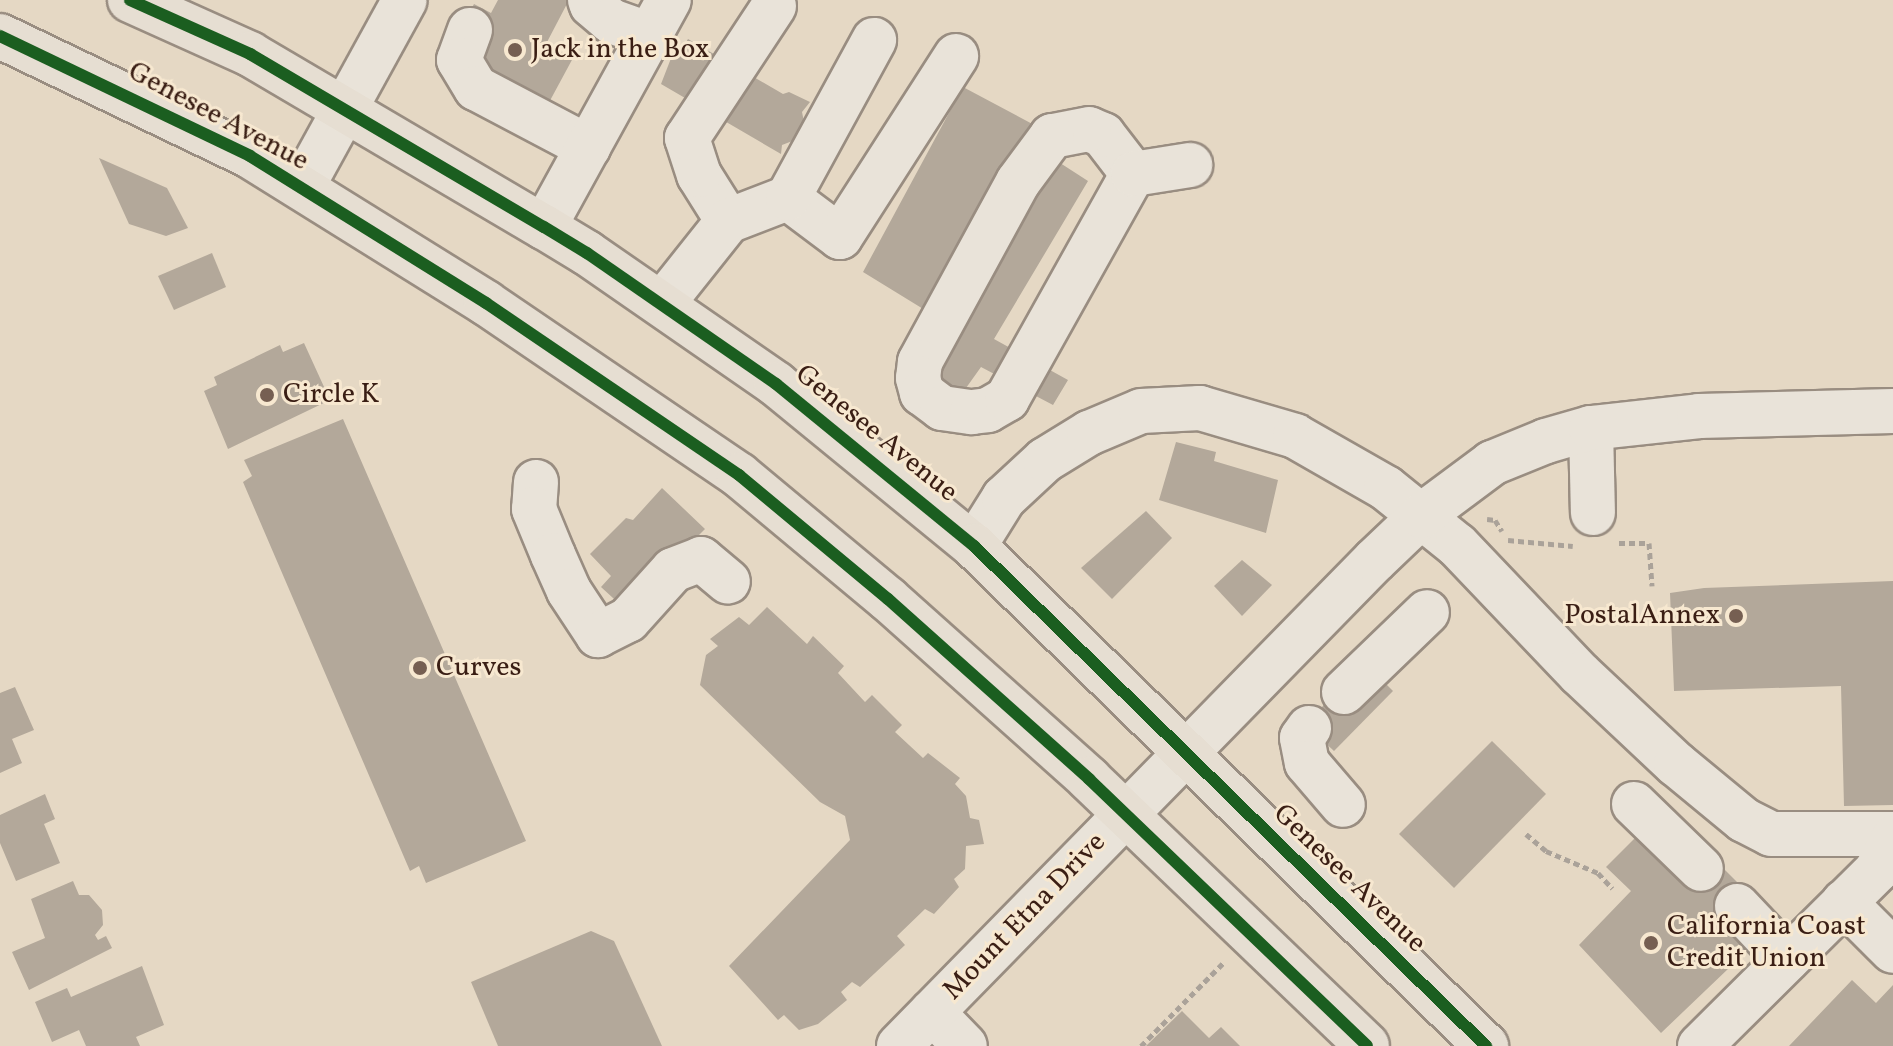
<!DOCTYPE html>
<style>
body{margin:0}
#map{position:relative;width:1893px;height:1046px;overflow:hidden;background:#e5d8c4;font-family:Vollkorn,serif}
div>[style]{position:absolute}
.building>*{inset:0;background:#b3a89a}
.path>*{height:5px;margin-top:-2.5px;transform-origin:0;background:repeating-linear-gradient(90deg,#aaa299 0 6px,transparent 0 10px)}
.roads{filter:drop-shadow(2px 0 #998d81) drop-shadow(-2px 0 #998d81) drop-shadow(0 2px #998d81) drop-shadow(0 -2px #998d81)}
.minor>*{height:44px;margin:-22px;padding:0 22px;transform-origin:22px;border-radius:22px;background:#e9e3d9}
.major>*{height:44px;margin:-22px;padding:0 22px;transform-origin:22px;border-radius:22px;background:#e6ded2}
.cycleway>*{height:12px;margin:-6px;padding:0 6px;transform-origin:6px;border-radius:6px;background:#1b5e20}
.dots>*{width:22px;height:22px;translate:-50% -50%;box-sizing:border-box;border:4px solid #f7e8d0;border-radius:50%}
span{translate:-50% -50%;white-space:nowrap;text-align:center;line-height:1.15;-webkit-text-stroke:6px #f7e8d0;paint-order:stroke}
.poi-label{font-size:28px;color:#3a1e14}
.left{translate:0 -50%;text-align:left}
.right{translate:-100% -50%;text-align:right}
.street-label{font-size:28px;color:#3a1e14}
</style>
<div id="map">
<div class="building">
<div style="clip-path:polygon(498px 0,569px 0,546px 44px,573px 58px,546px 108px,485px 75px,490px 66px,470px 56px,462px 26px,474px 4px,491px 13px)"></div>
<div style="clip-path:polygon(688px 39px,783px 94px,789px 92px,810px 102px,802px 112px,804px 122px,795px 140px,782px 145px,781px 154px,661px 84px,675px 48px,681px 51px)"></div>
<div style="clip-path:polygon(963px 87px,1038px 127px,1057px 161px,1088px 181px,994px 339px,1068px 380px,1053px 405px,981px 367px,961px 395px,928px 374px,933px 315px,863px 272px)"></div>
<div style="clip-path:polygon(99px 158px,167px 188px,188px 228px,166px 236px,129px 224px)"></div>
<div style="clip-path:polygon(212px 253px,226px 287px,174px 310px,158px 276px)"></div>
<div style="clip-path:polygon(304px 343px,330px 400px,228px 449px,204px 391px,217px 385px,214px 377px,280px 345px,283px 352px)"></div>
<div style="clip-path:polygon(343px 419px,526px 841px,426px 883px,419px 866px,410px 871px,243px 482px,252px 476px,244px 460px)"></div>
<div style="clip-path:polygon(1176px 442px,1216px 452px,1214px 461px,1278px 480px,1266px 533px,1159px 500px)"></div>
<div style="clip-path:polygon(662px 488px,705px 529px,625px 609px,601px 587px,611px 576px,590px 554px,626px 518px,633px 520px)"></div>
<div style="clip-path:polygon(1146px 511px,1172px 538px,1112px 599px,1081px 568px)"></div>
<div style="clip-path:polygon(1242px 560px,1272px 585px,1242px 616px,1214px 586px)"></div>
<div style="clip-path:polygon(1893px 581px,1893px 805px,1844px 806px,1841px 686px,1674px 691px,1670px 593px,1704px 588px)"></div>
<div style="clip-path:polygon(767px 607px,807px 644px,813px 636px,844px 666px,838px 673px,865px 702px,872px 695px,902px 725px,895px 732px,923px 758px,928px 753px,960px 778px,955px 784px,966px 796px,970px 818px,979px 820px,984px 844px,966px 846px,965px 869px,954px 879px,959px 887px,934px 914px,925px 909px,897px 936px,905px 945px,860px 987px,852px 982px,841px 992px,847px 1000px,818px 1024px,799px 1030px,784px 1015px,778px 1020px,729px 966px,850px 840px,845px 816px,820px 802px,700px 685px,706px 655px,718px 646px,710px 639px,739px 617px,749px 625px)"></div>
<div style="clip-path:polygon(1378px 676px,1393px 691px,1334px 751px,1305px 724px,1340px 689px)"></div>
<div style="clip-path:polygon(15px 687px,34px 730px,12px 739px,22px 763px,0 773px,0 693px)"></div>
<div style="clip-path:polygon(1492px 741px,1546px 794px,1454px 888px,1399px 834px)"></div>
<div style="clip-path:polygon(45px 794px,55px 819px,44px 824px,60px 863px,16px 881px,0 843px,0 815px)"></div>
<div style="clip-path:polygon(1640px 833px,1713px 858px,1750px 895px,1751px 947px,1661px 1033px,1579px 945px,1631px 891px,1606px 867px)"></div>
<div style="clip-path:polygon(73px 881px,79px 895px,89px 895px,102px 910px,103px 925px,95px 935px,98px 940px,106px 936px,112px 948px,29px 990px,12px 952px,45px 938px,31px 899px)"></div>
<div style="clip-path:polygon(591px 931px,614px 941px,662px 1046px,498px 1046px,471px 982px)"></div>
<div style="clip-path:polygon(142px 966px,164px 1025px,136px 1037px,140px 1046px,86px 1046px,79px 1030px,52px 1042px,35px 1002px,67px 988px,71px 997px)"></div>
<div style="clip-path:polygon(1852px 980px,1876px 1003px,1893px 985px,1893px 1046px,1789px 1046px)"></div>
<div style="clip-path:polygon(1182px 1011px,1209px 1038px,1221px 1027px,1240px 1046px,1146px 1046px)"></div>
</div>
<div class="path">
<div style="left:1487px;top:519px;width:8px;rotate:7deg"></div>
<div style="left:1495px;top:520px;width:13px;rotate:58deg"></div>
<div style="left:1508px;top:540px;width:65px;rotate:5.3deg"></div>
<div style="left:1619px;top:543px;width:30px"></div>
<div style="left:1649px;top:543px;width:43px;rotate:86deg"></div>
<div style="left:1526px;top:834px;width:26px;rotate:40deg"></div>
<div style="left:1546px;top:851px;width:56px;rotate:22.9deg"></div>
<div style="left:1598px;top:873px;width:21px;rotate:47deg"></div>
<div style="left:1141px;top:1046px;width:118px;rotate:-45.3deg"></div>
</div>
<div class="roads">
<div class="minor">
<div style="left:590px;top:0;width:5px;rotate:68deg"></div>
<div style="left:592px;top:5px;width:25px;rotate:40deg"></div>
<div style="left:611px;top:21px;width:41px;rotate:19.7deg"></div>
<div style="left:470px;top:30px;width:32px;rotate:110deg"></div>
<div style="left:459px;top:60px;width:33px;rotate:59deg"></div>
<div style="left:476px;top:88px;width:127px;rotate:27.8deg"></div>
<div style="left:1133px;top:174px;width:49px;rotate:-127.6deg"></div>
<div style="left:1103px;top:135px;width:15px;rotate:-157deg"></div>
<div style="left:1089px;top:129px;width:38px;rotate:169deg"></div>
<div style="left:1052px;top:136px;width:57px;rotate:126.5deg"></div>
<div style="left:1018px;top:182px;width:205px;rotate:118.6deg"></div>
<div style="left:920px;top:362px;width:16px;rotate:97deg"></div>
<div style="left:918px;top:378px;width:16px;rotate:75deg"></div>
<div style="left:922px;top:393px;width:25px;rotate:37deg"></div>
<div style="left:942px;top:408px;width:30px;rotate:8deg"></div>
<div style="left:972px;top:412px;width:16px;rotate:-7deg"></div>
<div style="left:988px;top:410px;width:22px;rotate:-30deg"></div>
<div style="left:1007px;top:399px;width:258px;rotate:-60.8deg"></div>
<div style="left:1133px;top:174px;width:58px;rotate:-9deg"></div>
<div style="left:302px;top:187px;width:213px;rotate:-61.2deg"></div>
<div style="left:788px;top:198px;width:65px;rotate:36.9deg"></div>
<div style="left:840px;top:237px;width:215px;rotate:-57.3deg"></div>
<div style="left:728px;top:221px;width:54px;rotate:-122.2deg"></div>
<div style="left:699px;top:175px;width:39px;rotate:-108deg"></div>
<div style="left:687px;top:138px;width:158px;rotate:-56.6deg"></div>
<div style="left:544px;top:227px;width:259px;rotate:-61.2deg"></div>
<div style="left:662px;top:304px;width:106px;rotate:-51.5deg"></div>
<div style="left:728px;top:221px;width:64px;rotate:-21deg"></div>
<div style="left:788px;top:198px;width:180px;rotate:-61.4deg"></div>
<div style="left:1591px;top:428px;width:85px;rotate:88.7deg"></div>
<div style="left:536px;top:482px;width:27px;rotate:94deg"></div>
<div style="left:534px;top:509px;width:50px;rotate:67.6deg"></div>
<div style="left:553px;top:555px;width:39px;rotate:66deg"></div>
<div style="left:569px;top:591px;width:53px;rotate:56.6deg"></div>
<div style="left:598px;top:635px;width:34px;rotate:-27deg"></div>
<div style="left:628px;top:620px;width:67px;rotate:-48deg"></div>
<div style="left:673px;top:570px;width:30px;rotate:-21deg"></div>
<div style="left:701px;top:559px;width:35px;rotate:40deg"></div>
<div style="left:974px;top:546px;width:57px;rotate:-58deg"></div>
<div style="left:1004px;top:498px;width:56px;rotate:-42.8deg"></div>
<div style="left:1045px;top:460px;width:52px;rotate:-31.5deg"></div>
<div style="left:1089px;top:433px;width:56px;rotate:-22.9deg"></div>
<div style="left:1141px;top:411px;width:59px;rotate:-2.9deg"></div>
<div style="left:1200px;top:408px;width:99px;rotate:16.4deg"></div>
<div style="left:1295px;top:436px;width:105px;rotate:29.7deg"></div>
<div style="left:1386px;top:488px;width:91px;rotate:38.8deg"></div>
<div style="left:1457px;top:545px;width:178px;rotate:46.4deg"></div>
<div style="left:1580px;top:674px;width:132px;rotate:43.2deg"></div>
<div style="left:1676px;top:764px;width:88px;rotate:39.5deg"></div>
<div style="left:1744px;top:820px;width:30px;rotate:27deg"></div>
<div style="left:1771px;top:834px;width:122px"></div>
<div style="left:1344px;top:692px;width:115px;rotate:-43.9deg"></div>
<div style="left:1309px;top:728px;width:12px;rotate:125deg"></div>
<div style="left:1302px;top:738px;width:25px;rotate:79deg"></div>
<div style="left:1307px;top:763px;width:55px;rotate:49.4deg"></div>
<div style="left:1634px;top:804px;width:93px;rotate:44.1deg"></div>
<div style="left:1844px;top:902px;width:69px;rotate:45deg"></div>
<div style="left:1737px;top:906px;width:73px;rotate:46.7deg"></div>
<div style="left:932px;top:1012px;width:47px;rotate:45.9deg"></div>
<div style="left:899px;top:1046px;width:680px;rotate:-45.6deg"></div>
<div style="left:1375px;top:560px;width:64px;rotate:-43.7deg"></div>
<div style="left:1421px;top:516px;width:89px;rotate:-36.7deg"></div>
<div style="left:1492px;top:463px;width:58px;rotate:-22.2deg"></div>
<div style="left:1546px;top:441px;width:47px;rotate:-16.1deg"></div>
<div style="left:1591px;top:428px;width:109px;rotate:-6.3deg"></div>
<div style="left:1699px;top:416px;width:194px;rotate:-1.5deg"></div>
<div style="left:1700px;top:1046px;width:250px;rotate:-44.8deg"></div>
<div style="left:1877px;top:870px;width:36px;rotate:-63deg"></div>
</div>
<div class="major">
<div style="left:130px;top:0;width:132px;rotate:24.2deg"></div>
<div style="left:250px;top:54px;width:341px;rotate:30.5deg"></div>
<div style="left:544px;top:227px;width:50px;rotate:31.2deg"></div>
<div style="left:587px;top:253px;width:230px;rotate:34.7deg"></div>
<div style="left:776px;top:384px;width:256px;rotate:39.3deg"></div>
<div style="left:974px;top:546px;width:716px;rotate:44.32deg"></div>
<div style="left:0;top:36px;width:277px;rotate:25.6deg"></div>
<div style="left:250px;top:156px;width:278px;rotate:31.9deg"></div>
<div style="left:486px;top:303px;width:306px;rotate:34.2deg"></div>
<div style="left:739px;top:475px;width:194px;rotate:39.8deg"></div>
<div style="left:888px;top:599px;width:270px;rotate:41.8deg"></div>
<div style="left:1089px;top:779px;width:385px;rotate:43.8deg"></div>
</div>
</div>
<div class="cycleway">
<div style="left:130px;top:0;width:132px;rotate:24.2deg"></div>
<div style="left:250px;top:54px;width:341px;rotate:30.5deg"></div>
<div style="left:544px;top:227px;width:50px;rotate:31.2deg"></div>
<div style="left:587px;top:253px;width:230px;rotate:34.7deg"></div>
<div style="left:776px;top:384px;width:256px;rotate:39.3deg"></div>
<div style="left:974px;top:546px;width:716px;rotate:44.32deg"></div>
<div style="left:0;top:36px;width:277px;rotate:25.6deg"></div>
<div style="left:250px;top:156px;width:278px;rotate:31.9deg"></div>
<div style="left:486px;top:303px;width:306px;rotate:34.2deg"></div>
<div style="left:739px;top:475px;width:194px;rotate:39.8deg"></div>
<div style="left:888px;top:599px;width:270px;rotate:41.8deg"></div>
<div style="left:1089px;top:779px;width:385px;rotate:43.8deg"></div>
</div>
<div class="dots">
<div style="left:515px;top:50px;background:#765f52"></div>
<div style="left:267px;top:395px;background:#765f52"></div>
<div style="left:1736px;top:616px;background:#765f52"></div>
<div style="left:420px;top:668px;background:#765f52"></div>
<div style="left:1651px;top:943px;background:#765f52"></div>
</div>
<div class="poi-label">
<span class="left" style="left:531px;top:50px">Jack in the Box</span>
<span class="left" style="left:283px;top:395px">Circle K</span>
<span class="right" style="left:1720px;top:616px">PostalAnnex</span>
<span class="left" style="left:436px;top:668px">Curves</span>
<span class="left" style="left:1667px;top:943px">California Coast<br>Credit Union</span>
</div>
<div class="street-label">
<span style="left:218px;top:117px;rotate:28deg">Genesee Avenue</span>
<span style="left:876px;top:434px;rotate:39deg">Genesee Avenue</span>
<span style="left:1349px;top:879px;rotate:44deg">Genesee Avenue</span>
<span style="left:1025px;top:917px;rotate:-46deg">Mount Etna Drive</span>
</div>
</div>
